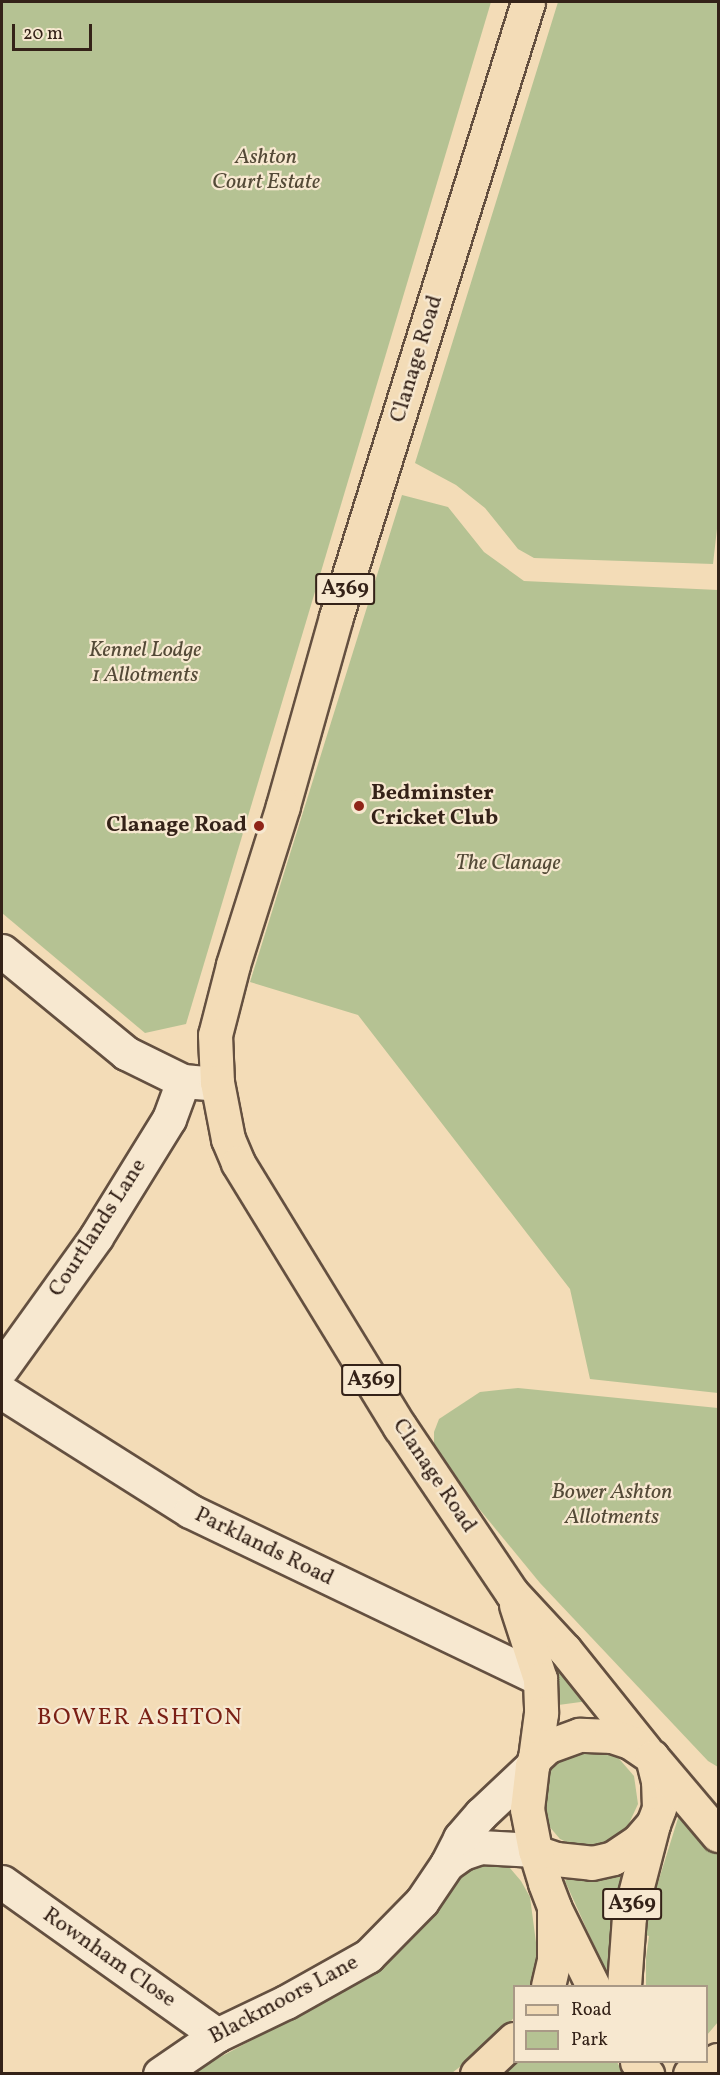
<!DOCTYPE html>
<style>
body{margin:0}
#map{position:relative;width:720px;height:2075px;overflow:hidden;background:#f3dcb7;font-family:Vollkorn,serif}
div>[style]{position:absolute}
.green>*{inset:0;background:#b5c293}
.roads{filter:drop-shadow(2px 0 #645040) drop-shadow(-2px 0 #645040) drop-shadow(0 2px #645040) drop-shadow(0 -2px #645040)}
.minor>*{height:33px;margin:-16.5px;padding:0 16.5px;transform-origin:16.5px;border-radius:16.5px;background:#f7e8d0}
.major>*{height:33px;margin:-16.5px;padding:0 16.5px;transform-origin:16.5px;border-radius:16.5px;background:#f3dcb7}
.highway>*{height:33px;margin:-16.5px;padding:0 16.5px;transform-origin:16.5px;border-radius:16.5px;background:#f3dcb7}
.dots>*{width:16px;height:16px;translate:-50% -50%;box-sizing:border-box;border:3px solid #f7e8d0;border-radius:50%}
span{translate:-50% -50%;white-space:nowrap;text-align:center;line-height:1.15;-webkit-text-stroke:4.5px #f7e8d0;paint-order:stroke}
.shield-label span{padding:2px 4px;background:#f7e8d0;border:2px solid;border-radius:4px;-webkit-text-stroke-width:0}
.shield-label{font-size:21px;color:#342218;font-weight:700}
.park-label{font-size:22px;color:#544a37;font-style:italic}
.street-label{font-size:22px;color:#342218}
.poi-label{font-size:22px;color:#342218;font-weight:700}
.left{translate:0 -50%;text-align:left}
.right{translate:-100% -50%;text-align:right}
.neighbourhood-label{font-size:24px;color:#7a1f14;letter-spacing:1.5px}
.frame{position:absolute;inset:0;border:3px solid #342218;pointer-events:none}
.legend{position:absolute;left:513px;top:1985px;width:195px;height:78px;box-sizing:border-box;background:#f7e8d0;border:2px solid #a99986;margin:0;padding:8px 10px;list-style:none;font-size:18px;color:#342218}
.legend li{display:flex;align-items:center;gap:12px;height:30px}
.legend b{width:30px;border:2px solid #a99986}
.scale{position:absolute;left:12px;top:24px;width:80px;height:27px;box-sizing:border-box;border:3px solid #342218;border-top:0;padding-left:8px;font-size:18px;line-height:21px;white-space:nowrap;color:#342218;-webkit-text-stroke:4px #f7e8d0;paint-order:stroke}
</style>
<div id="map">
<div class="green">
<div style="clip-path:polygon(2px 2px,491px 2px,186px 1024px,145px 1033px,2px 913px)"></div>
<div style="clip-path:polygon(558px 2px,718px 2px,718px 520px,713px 564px,534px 558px,518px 549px,485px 508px,456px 485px,415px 463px)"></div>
<div style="clip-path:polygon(402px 495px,448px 507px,484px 552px,524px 581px,718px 590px,718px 1393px,590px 1379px,570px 1289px,358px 1015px,250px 982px)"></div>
<div style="clip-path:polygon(518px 1388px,718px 1408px,718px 1767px,708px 1761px,540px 1583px,439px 1460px,434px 1450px,434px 1432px,439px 1419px,480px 1392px)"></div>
<div style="clip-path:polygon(549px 1654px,588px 1701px,551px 1706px)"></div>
<div style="clip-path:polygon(602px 1749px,615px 1754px,634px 1776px,638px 1804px,626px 1830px,615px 1839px,588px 1847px,573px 1845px,560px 1839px,542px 1818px,542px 1775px,550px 1764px,561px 1754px)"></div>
<div style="clip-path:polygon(687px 1812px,718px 1852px,718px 2022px,707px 2035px,706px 1986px,646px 1986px,646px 1958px,649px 1936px,642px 1934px,679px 1815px)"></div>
<div style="clip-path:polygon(504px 1861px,521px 1881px,530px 1897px,537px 1950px,534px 1980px,531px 1986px,514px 1986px,514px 2017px,503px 2033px,452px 2073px,189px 2074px,355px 1984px,397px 1953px,428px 1922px,465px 1864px)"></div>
<div style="clip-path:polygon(633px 1863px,615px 1969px,606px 1972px,565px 1881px,571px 1876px)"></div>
<div style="clip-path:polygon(514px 2060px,617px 2062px,623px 2073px,497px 2074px)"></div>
</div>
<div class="roads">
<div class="minor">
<div style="left:2px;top:951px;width:161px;rotate:39.4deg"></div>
<div style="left:126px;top:1053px;width:64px;rotate:26.2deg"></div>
<div style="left:183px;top:1081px;width:22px;rotate:5deg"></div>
<div style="left:2px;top:1368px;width:161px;rotate:-54.3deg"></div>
<div style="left:96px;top:1237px;width:139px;rotate:-58.3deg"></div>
<div style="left:169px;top:1119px;width:40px;rotate:-69.8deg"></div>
<div style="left:2px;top:1392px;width:222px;rotate:32.3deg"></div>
<div style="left:190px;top:1511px;width:388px;rotate:25.6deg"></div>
<div style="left:447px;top:1864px;width:19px;rotate:-35deg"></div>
<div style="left:463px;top:1853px;width:18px;rotate:-19deg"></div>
<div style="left:480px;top:1847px;width:55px;rotate:3.1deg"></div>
<div style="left:2px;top:1882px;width:264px;rotate:35.4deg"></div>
<div style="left:160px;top:2074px;width:69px;rotate:-34.4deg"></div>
<div style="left:217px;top:2035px;width:76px;rotate:-25.6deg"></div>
<div style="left:286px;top:2002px;width:94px;rotate:-29.3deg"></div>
<div style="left:368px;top:1956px;width:77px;rotate:-45.5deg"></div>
<div style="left:422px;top:1901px;width:45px;rotate:-56deg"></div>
<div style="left:447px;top:1864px;width:29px;rotate:-63deg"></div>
<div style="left:460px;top:1838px;width:32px;rotate:-49deg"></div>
<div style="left:481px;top:1814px;width:70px;rotate:-43.3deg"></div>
</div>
<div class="major">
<div style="left:528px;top:2px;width:644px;rotate:107.34deg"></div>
<div style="left:336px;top:617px;width:196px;rotate:105.7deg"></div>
<div style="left:283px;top:806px;width:167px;rotate:107.5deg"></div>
<div style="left:233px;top:965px;width:72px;rotate:104.4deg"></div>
<div style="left:215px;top:1035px;width:47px;rotate:87.6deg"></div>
<div style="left:217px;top:1082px;width:58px;rotate:79.1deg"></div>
<div style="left:228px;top:1139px;width:26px;rotate:67deg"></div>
<div style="left:238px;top:1163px;width:310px;rotate:58.5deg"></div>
<div style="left:400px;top:1427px;width:200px;rotate:56deg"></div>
<div style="left:512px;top:1593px;width:78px;rotate:47.1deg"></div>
<div style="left:565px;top:1650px;width:129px;rotate:51.3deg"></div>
<div style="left:516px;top:1605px;width:78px;rotate:72deg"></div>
<div style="left:540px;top:1679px;width:34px;rotate:88deg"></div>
<div style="left:541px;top:1713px;width:45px;rotate:97.6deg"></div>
<div style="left:536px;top:1852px;width:21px;rotate:19deg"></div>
<div style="left:556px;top:1859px;width:36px;rotate:6deg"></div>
<div style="left:592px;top:1863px;width:22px;rotate:-13deg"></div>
<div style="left:613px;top:1858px;width:30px;rotate:-34deg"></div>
<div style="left:638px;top:1841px;width:23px;rotate:-49deg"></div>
<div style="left:653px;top:1824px;width:17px;rotate:-69deg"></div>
<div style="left:659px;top:1808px;width:27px;rotate:-92deg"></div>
<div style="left:658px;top:1781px;width:25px;rotate:-104deg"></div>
<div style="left:652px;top:1757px;width:27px;rotate:-146deg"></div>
<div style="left:630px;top:1742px;width:19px;rotate:-162deg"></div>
<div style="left:612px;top:1736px;width:33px;rotate:-178deg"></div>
<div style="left:579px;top:1735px;width:33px;rotate:160deg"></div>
<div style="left:548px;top:1746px;width:18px;rotate:137deg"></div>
<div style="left:535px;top:1758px;width:9px;rotate:111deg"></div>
<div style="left:532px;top:1766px;width:43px;rotate:96.6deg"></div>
<div style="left:527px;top:1809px;width:42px;rotate:79deg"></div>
<div style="left:535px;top:1850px;width:34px;rotate:73deg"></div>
<div style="left:545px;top:1883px;width:26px;rotate:69deg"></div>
<div style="left:554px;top:1907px;width:88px;rotate:63.7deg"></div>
<div style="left:624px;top:1986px;width:69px;rotate:-85.9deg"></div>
<div style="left:629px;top:1917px;width:96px;rotate:-75.5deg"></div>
<div style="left:637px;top:2062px;width:16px;rotate:50deg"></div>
</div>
<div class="highway">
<div style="left:652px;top:1757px;width:102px;rotate:49.8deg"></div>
<div style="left:548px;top:1986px;width:26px;rotate:-77deg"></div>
<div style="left:554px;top:1961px;width:54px;rotate:-90deg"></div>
<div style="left:477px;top:2074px;width:51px;rotate:-43.4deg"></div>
<div style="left:690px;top:2074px;width:31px;rotate:-27deg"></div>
</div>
</div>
<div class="dots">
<div style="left:359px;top:806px;background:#8f2418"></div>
<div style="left:259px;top:826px;background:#8f2418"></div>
</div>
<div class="shield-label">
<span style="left:345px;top:589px">A369</span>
<span style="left:371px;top:1380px">A369</span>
<span style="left:632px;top:1904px">A369</span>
</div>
<div class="park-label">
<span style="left:266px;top:170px">Ashton<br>Court Estate</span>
<span style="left:145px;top:663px">Kennel Lodge<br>1 Allotments</span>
<span style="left:508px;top:864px">The Clanage</span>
<span style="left:612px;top:1505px">Bower Ashton<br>Allotments</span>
</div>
<div class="street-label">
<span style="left:417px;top:359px;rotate:-73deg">Clanage Road</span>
<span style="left:98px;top:1228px;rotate:-57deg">Courtlands Lane</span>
<span style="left:434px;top:1476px;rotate:56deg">Clanage Road</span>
<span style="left:264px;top:1547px;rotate:26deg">Parklands Road</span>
<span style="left:109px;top:1958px;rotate:35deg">Rownham Close</span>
<span style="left:284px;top:2000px;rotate:-28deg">Blackmoors Lane</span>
</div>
<div class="poi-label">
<span class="left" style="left:371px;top:806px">Bedminster<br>Cricket Club</span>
<span class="right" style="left:247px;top:826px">Clanage Road</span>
</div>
<div class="neighbourhood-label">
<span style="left:140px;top:1719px">BOWER ASHTON</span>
</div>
<div class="frame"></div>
<ul class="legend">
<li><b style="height:8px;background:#f3dcb7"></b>Road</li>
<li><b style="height:16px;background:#b5c293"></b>Park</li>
</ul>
<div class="scale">20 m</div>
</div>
